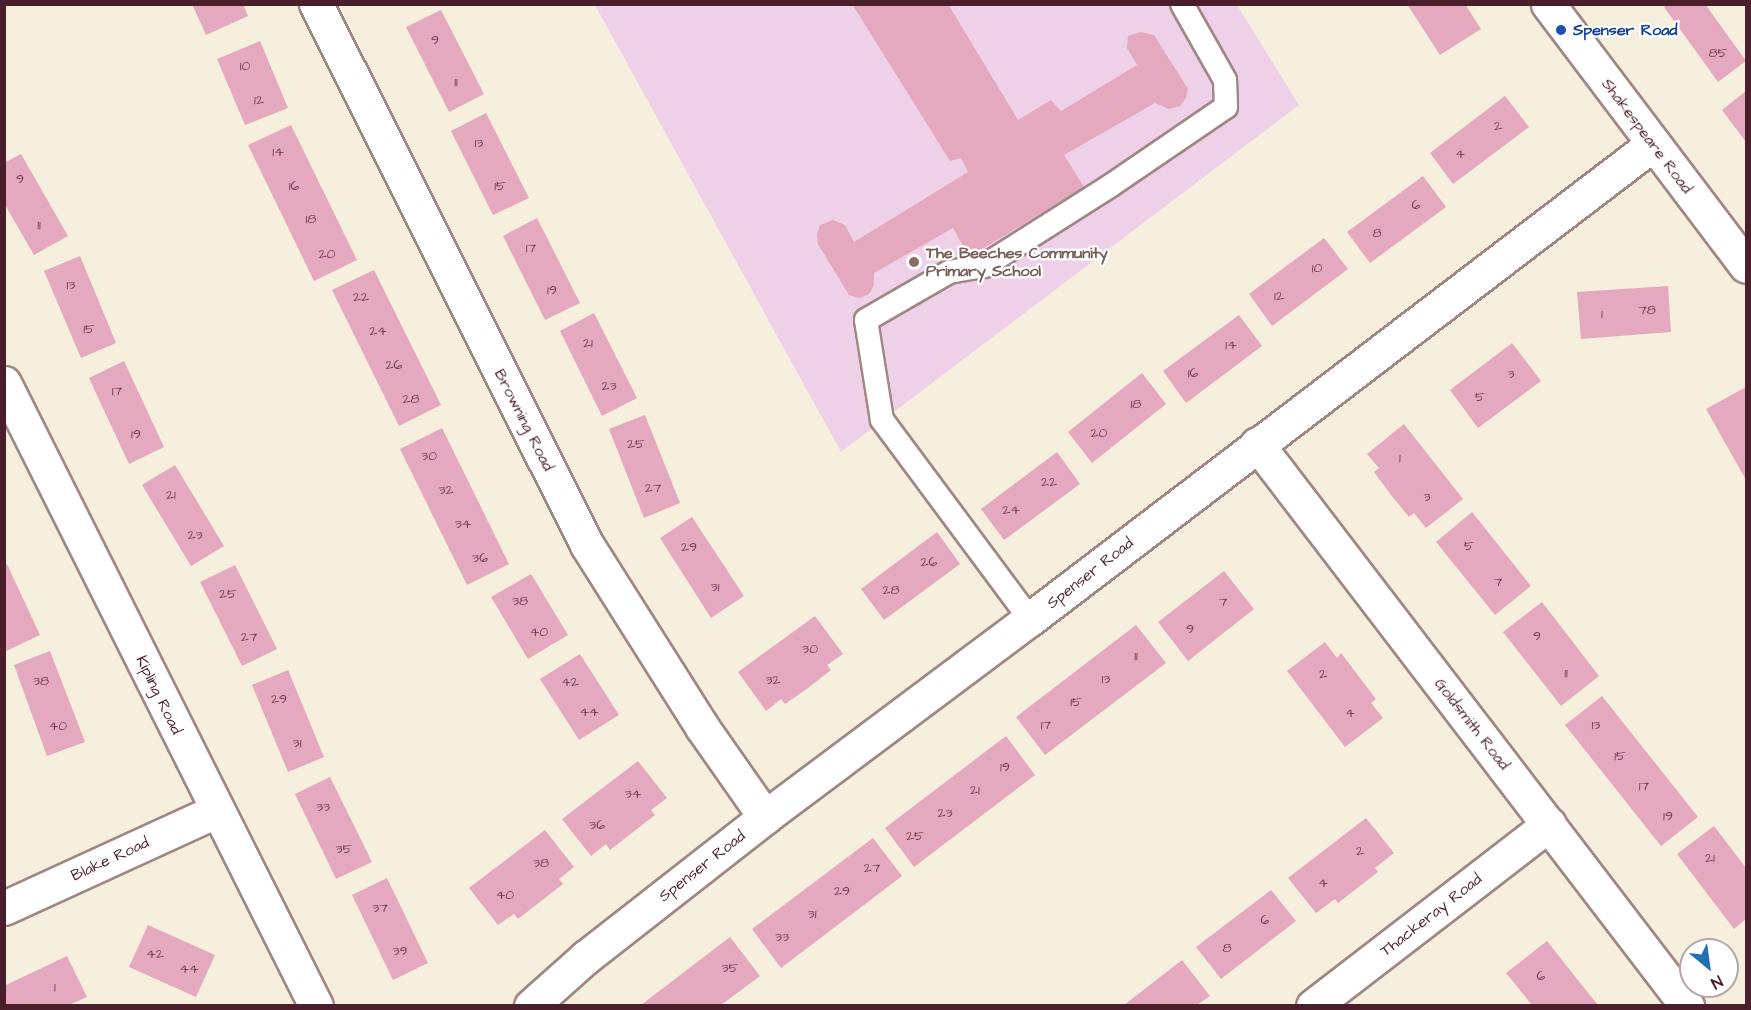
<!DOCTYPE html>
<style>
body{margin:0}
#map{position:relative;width:1751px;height:1010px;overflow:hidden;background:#f6efde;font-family:"Architects Daughter",sans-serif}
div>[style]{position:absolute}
.built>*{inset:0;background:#eed0e8}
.building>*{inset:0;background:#e4a9bf}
.roads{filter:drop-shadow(2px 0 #a08784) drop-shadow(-2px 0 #a08784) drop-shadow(0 2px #a08784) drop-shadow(0 -2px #a08784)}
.lane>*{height:22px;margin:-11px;padding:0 11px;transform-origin:11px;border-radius:11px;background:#fff}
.street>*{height:33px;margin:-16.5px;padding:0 16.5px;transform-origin:16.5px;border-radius:16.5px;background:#fff}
.dots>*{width:16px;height:16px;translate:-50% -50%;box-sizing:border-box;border:3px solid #fff;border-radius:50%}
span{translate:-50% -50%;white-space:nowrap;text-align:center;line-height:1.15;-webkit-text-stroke:4.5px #fff;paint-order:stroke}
.number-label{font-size:14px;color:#704250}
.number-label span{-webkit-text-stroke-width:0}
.transit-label{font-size:16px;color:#164399;font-weight:700}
.left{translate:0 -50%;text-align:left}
.street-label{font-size:16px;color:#4a1f2b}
.education-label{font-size:16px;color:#785e54;font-weight:700}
.frame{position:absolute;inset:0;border:6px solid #4a1f2b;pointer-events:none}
.north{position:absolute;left:1679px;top:938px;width:60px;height:60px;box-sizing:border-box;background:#fff;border:2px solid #b7a5aa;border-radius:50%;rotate:151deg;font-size:16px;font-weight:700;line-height:24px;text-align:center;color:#4a1f2b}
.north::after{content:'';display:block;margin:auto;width:21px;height:27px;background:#1f6fb2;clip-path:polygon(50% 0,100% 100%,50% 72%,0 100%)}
</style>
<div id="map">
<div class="built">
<div style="clip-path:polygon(595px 5px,1237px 5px,1299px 105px,841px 452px)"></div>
</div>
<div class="building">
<div style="clip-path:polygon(192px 4px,243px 4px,248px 16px,206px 35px)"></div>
<div style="clip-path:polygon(852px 4px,948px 4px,1018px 120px,1051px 100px,1061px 111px,1137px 65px,1127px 48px,1128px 36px,1141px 32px,1154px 35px,1188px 89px,1186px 98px,1180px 106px,1169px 109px,1155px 103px,1064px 155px,1084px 187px,969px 257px,953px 228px,874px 273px,874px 285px,869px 294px,860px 298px,849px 295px,818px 244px,817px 234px,820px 225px,833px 220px,845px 225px,854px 242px,968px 172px,961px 158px,950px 161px)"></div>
<div style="clip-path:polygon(1407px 4px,1465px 4px,1481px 29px,1440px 55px)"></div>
<div style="clip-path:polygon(1668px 4px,1705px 4px,1746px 61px,1718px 82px,1664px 7px)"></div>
<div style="clip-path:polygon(441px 10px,484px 94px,449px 112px,406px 27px)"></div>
<div style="clip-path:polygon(260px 41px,288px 108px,245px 125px,217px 59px)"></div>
<div style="clip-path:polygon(1746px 91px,1746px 142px,1722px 110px)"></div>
<div style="clip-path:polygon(1505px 96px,1529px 127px,1453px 184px,1430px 153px)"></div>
<div style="clip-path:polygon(486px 113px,529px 198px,493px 215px,451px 131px)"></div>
<div style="clip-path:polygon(291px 125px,357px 260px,314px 281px,248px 145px)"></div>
<div style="clip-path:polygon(21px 154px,68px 236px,34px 255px,4px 203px,4px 163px)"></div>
<div style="clip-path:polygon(1423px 176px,1446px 207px,1370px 263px,1347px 232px)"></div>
<div style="clip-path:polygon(537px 218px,580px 303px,545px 320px,503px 236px)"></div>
<div style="clip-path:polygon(1324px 238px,1348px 269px,1272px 326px,1249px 294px)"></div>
<div style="clip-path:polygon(80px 256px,116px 343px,81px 358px,44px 271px)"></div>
<div style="clip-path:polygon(374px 270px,441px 405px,399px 426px,332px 290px)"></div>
<div style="clip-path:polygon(1668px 286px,1671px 332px,1581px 339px,1577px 292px)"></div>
<div style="clip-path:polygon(594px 313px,637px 398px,602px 416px,560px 331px)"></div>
<div style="clip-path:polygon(1239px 315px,1262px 346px,1186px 403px,1163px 371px)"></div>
<div style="clip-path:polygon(1512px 343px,1541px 381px,1478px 428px,1450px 390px)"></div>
<div style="clip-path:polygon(124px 361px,164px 447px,129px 464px,89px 378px)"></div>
<div style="clip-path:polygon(1142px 373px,1166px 404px,1092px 463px,1068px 432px)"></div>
<div style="clip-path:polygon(1746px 387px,1746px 480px,1706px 409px)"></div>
<div style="clip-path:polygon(645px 415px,680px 503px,644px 518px,609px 429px)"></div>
<div style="clip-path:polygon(1404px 424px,1463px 499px,1426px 528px,1414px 513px,1409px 517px,1391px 495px,1374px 472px,1379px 468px,1367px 454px)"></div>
<div style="clip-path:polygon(442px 428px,509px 564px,467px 585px,400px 449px)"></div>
<div style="clip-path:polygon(1057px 452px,1080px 484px,1004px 540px,981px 509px)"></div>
<div style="clip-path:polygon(175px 465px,224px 546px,191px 566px,142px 485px)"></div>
<div style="clip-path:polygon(1472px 512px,1531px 586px,1495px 615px,1436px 542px)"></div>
<div style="clip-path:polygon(692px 517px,744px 596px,711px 618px,660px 538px)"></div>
<div style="clip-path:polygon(937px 532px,960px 564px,884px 620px,861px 589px)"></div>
<div style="clip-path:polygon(7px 564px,40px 635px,4px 652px,4px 565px)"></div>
<div style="clip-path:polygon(235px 565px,277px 649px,242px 666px,200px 582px)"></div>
<div style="clip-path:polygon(1224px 571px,1254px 609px,1188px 661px,1158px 622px)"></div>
<div style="clip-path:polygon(531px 574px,568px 635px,528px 659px,491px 597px)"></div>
<div style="clip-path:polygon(1542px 602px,1599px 676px,1561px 706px,1503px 632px)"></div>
<div style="clip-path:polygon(815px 616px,843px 654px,827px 665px,831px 670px,808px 688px,785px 704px,781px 699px,766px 711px,738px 672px)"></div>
<div style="clip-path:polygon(1136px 625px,1166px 663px,1045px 755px,1016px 717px)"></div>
<div style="clip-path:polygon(1325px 642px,1337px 658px,1341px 653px,1376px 699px,1371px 703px,1383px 718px,1345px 747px,1287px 671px)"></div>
<div style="clip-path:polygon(50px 651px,85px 742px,47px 756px,14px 665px)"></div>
<div style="clip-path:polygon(580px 654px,619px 715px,579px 740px,540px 679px)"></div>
<div style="clip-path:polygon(288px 670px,324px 757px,288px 772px,252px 685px)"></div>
<div style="clip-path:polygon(1602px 696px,1698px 817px,1661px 846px,1565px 725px)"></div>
<div style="clip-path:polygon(1006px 736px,1035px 775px,914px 867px,885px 828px)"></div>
<div style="clip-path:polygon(638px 761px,667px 798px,651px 810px,655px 815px,610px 850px,606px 844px,591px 856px,562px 819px)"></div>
<div style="clip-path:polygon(330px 777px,372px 862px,336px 879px,295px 794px)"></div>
<div style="clip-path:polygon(1366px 818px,1394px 853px,1375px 868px,1378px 872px,1338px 903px,1335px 899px,1316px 913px,1288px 878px)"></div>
<div style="clip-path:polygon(1714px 826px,1746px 868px,1746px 919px,1734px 929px,1677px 854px)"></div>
<div style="clip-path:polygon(545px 830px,574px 867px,559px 879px,563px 884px,518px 919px,514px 914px,498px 925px,469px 888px)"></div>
<div style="clip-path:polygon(873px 838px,902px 876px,781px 968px,752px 929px)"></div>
<div style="clip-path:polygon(387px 878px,428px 963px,393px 980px,352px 895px)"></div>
<div style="clip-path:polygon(1271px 890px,1296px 921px,1221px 979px,1196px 947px)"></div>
<div style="clip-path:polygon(148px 925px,215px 955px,196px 997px,129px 967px)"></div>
<div style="clip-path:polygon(730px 937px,760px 976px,721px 1005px,641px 1005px)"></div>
<div style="clip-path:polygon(1547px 941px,1577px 979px,1598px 1005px,1532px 1005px,1506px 973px)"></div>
<div style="clip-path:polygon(67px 956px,87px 997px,69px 1005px,4px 1005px,4px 986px)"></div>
<div style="clip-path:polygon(1182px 960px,1210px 996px,1197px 1005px,1124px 1005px)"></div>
</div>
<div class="roads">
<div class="lane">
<div style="left:1030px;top:619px;width:248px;rotate:-126.6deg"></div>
<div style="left:882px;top:420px;width:101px;rotate:-99.1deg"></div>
<div style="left:866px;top:320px;width:96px;rotate:-30deg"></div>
<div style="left:949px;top:272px;width:36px;rotate:-10deg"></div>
<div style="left:984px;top:266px;width:149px;rotate:-32.4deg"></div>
<div style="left:1110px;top:186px;width:140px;rotate:-34.3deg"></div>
<div style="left:1226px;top:107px;width:27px;rotate:-92deg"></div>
<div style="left:1225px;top:80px;width:87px;rotate:-119.5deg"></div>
</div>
<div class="street">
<div style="left:316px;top:4px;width:605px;rotate:63.39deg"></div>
<div style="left:587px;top:545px;width:215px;rotate:57.7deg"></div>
<div style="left:702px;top:727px;width:110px;rotate:55deg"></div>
<div style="left:1548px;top:4px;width:328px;rotate:52.9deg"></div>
<div style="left:4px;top:383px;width:697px;rotate:63.4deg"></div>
<div style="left:1257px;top:444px;width:708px;rotate:52.58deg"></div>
<div style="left:4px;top:908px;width:233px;rotate:-24.6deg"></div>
<div style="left:531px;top:1006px;width:74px;rotate:-41.7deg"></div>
<div style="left:586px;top:957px;width:227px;rotate:-38deg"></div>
<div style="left:765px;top:817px;width:331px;rotate:-36.8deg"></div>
<div style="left:1030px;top:619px;width:783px;rotate:-37.32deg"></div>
<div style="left:1313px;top:1006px;width:298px;rotate:-37.6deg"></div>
</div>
</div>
<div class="dots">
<div style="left:1561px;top:30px;background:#1a4fb4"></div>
<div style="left:914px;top:262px;background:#8d6e63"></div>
</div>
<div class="number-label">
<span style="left:435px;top:40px">9</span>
<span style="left:1718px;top:53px">85</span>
<span style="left:245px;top:66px">10</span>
<span style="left:456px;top:82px">11</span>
<span style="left:259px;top:100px">12</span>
<span style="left:1498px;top:126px">2</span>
<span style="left:479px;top:143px">13</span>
<span style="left:278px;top:152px">14</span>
<span style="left:1460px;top:154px">4</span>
<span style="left:20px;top:179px">9</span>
<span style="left:294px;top:186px">16</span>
<span style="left:500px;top:186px">15</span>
<span style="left:1416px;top:205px">6</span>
<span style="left:311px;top:219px">18</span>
<span style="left:39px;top:225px">11</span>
<span style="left:1377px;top:233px">8</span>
<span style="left:531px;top:248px">17</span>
<span style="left:327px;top:254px">20</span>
<span style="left:1317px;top:268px">10</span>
<span style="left:71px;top:285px">13</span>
<span style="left:552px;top:290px">19</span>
<span style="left:1279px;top:296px">12</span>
<span style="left:361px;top:297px">22</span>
<span style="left:1647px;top:310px">78</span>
<span style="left:1602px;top:314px">1</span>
<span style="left:89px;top:329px">15</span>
<span style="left:378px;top:331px">24</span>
<span style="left:588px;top:343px">21</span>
<span style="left:1231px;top:345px">14</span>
<span style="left:394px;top:365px">26</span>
<span style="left:1193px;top:373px">16</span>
<span style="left:1511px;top:374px">3</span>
<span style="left:609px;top:386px">23</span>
<span style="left:117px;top:391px">17</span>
<span style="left:1480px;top:397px">5</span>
<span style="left:411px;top:399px">28</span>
<span style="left:1136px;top:404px">18</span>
<span style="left:1099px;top:433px">20</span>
<span style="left:136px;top:434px">19</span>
<span style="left:636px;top:444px">25</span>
<span style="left:429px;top:456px">30</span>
<span style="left:1400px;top:458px">1</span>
<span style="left:1049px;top:482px">22</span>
<span style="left:653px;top:488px">27</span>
<span style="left:446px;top:490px">32</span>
<span style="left:171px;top:495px">21</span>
<span style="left:1427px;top:497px">3</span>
<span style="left:1011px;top:510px">24</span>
<span style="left:463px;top:524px">34</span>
<span style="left:195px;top:535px">23</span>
<span style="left:1469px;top:546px">5</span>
<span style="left:689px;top:547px">29</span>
<span style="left:480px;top:558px">36</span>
<span style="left:929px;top:562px">26</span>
<span style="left:1498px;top:582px">7</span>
<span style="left:715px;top:587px">31</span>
<span style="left:891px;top:590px">28</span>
<span style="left:228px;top:594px">25</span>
<span style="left:520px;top:601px">38</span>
<span style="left:1223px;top:602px">7</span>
<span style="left:1190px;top:629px">9</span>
<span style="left:539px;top:632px">40</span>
<span style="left:1537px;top:636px">9</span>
<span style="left:249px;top:637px">27</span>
<span style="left:810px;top:649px">30</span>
<span style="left:1136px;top:656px">11</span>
<span style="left:1566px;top:673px">11</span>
<span style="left:1323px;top:674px">2</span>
<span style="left:1106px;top:679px">13</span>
<span style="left:773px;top:680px">32</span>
<span style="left:41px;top:681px">38</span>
<span style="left:570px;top:682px">42</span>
<span style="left:279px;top:699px">29</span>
<span style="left:1076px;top:702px">15</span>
<span style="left:589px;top:712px">44</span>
<span style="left:1350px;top:713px">4</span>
<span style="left:1046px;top:725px">17</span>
<span style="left:1596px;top:725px">13</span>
<span style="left:58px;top:726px">40</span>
<span style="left:297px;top:743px">31</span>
<span style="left:1620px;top:756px">15</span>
<span style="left:1005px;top:767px">19</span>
<span style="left:1644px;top:786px">17</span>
<span style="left:975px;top:790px">21</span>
<span style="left:633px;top:794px">34</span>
<span style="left:323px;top:807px">33</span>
<span style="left:945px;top:813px">23</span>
<span style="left:1668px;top:816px">19</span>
<span style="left:597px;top:825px">36</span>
<span style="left:915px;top:836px">25</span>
<span style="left:344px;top:849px">35</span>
<span style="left:1360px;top:851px">2</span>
<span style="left:1710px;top:858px">21</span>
<span style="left:541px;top:863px">38</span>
<span style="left:872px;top:868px">27</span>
<span style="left:1323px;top:883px">4</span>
<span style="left:842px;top:891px">29</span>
<span style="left:505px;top:895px">40</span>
<span style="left:380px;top:908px">37</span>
<span style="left:812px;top:914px">31</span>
<span style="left:1265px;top:920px">6</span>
<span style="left:782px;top:937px">33</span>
<span style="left:1227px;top:948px">8</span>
<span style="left:400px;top:951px">39</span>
<span style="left:155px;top:954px">42</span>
<span style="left:730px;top:968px">35</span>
<span style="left:189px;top:969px">44</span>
<span style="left:1541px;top:976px">6</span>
<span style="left:55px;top:987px">1</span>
</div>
<div class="transit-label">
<span class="left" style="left:1573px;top:30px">Spenser Road</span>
</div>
<div class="street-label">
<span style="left:1647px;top:136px;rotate:53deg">Shakespeare Road</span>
<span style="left:524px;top:420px;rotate:63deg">Browning Road</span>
<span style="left:1090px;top:573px;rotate:-38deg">Spenser Road</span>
<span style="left:159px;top:695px;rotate:64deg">Kipling Road</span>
<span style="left:1472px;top:724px;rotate:52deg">Goldsmith Road</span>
<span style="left:110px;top:859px;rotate:-25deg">Blake Road</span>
<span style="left:702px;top:866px;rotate:-38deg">Spenser Road</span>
<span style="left:1431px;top:915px;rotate:-38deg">Thackeray Road</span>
</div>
<div class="education-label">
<span class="left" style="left:926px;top:262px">The Beeches Community<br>Primary School</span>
</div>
<div class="frame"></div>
<div class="north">N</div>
</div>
